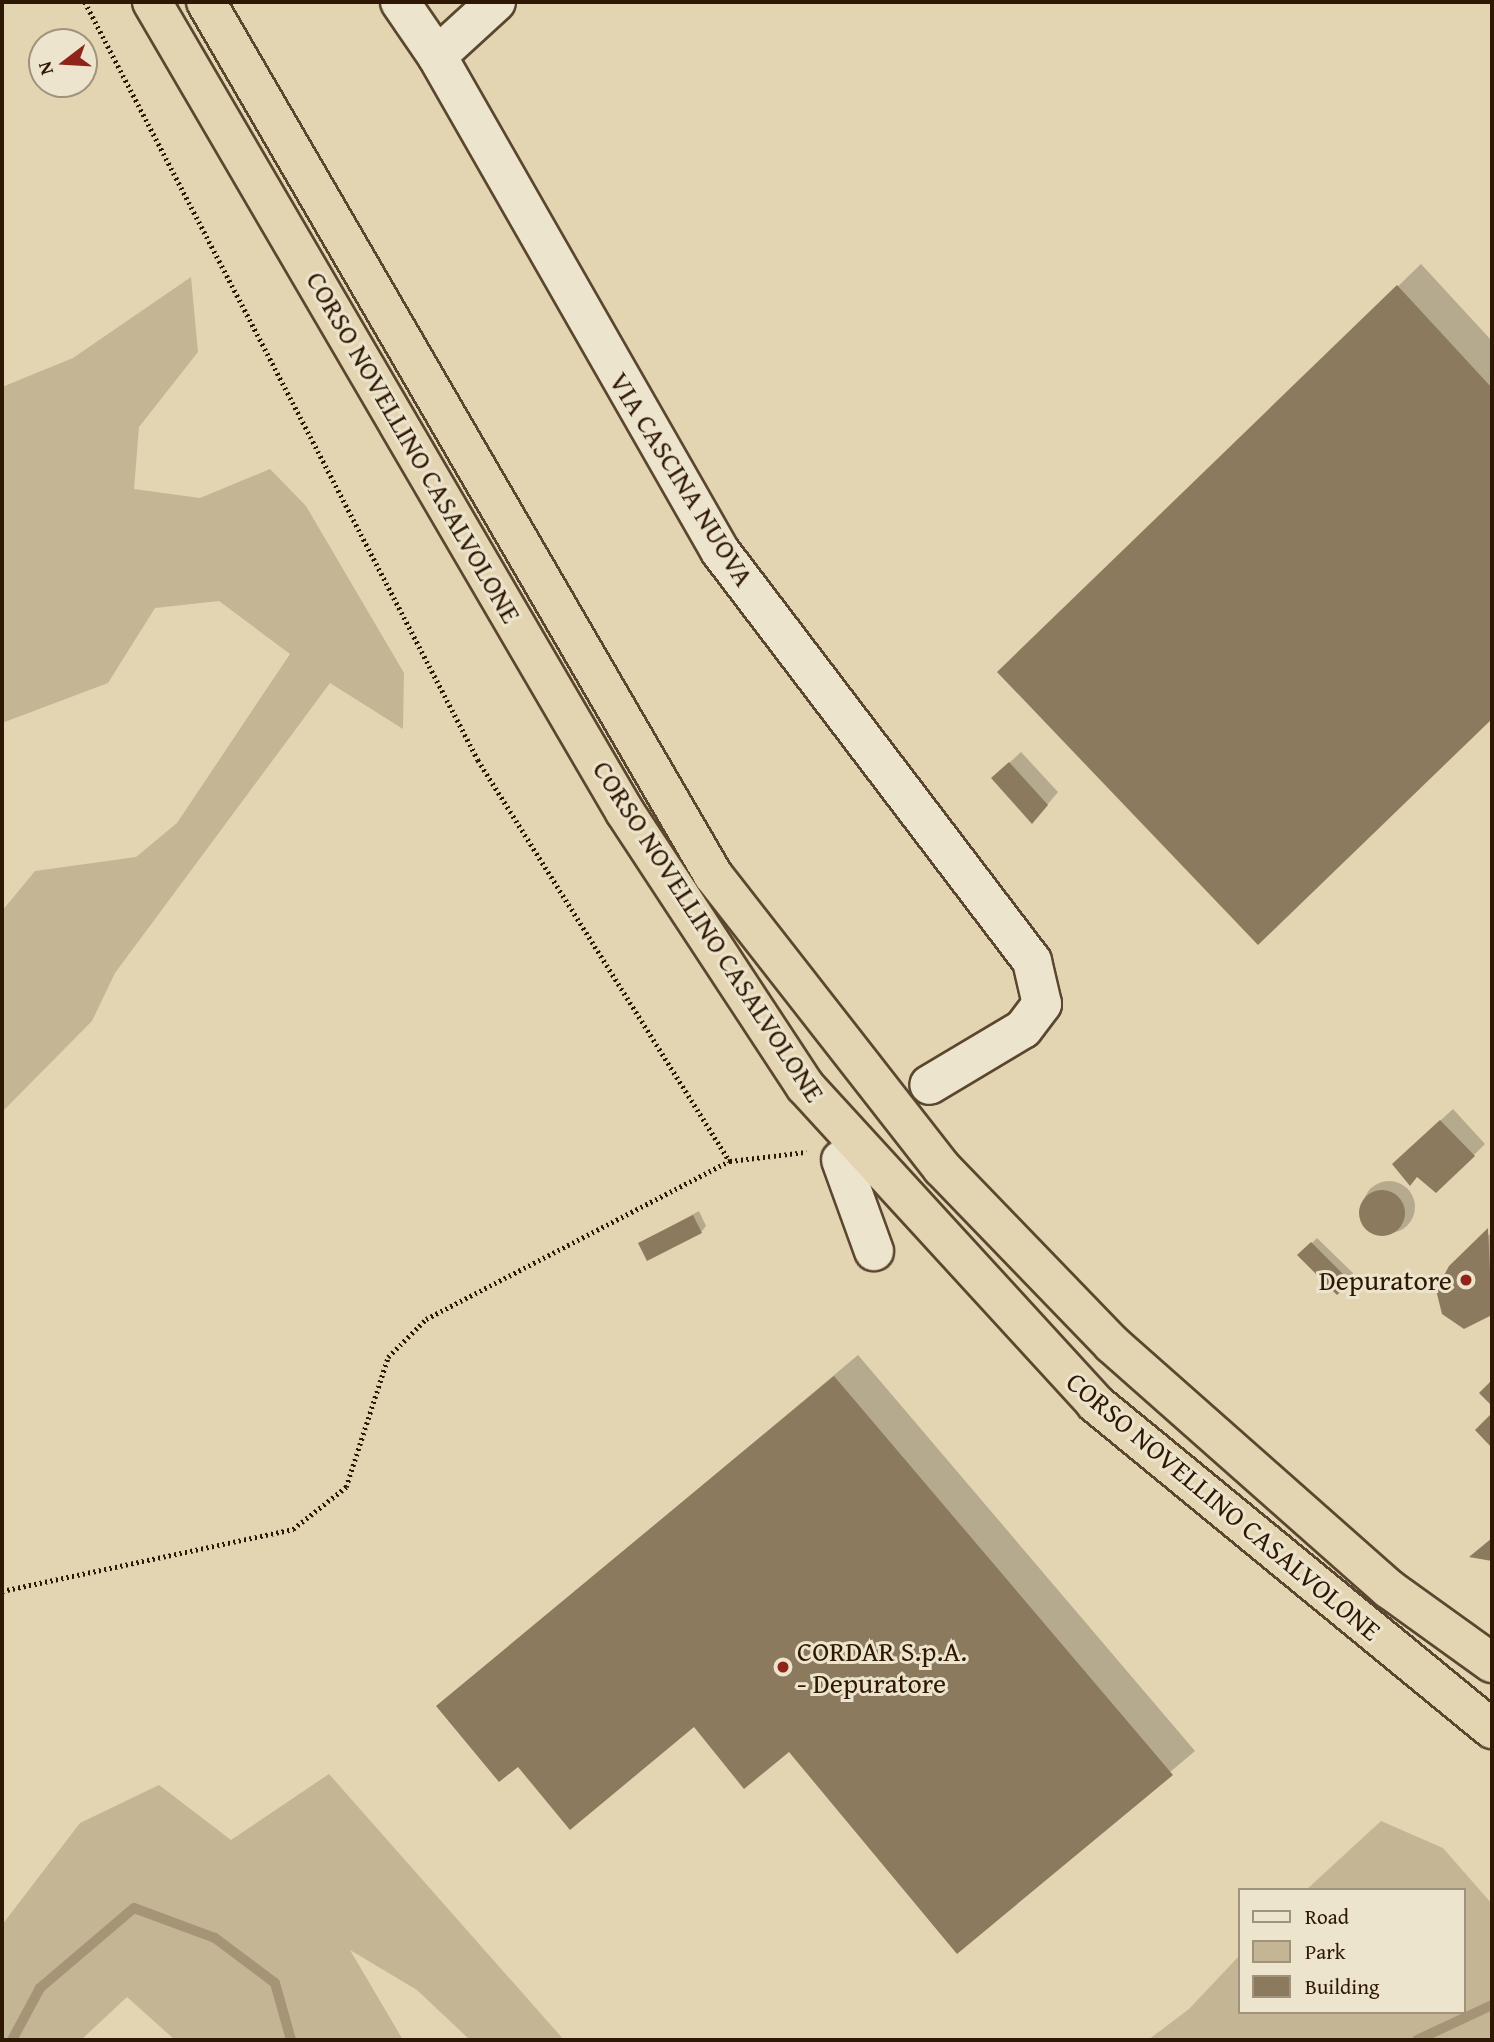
<!DOCTYPE html>
<style>
body{margin:0}
#map{position:relative;width:1494px;height:2042px;overflow:hidden;background:#e3d5b2;font-family:"Gentium Book Plus",serif}
div>[style]{position:absolute}
.green>*{inset:0;background:#c4b594}
.shadow>*{inset:0;background:#0003}
.round{border-radius:50%}
.stream>*{height:10px;margin:-5px;padding:0 5px;transform-origin:5px;border-radius:5px;background:#a59476}
.building>*{inset:0;background:#8c7a5e}
.street-tunnel>*{height:38px;margin-top:-19px;transform-origin:0;background:repeating-linear-gradient(90deg,#bfaf8f 0 38px,transparent 0 57px)}
.path>*{height:4.5px;margin-top:-2.25px;transform-origin:0;background:repeating-linear-gradient(90deg,#2e1703 0 2px,transparent 0 5.5px)}
.roads{filter:drop-shadow(2px 0 #5b462f) drop-shadow(-2px 0 #5b462f) drop-shadow(0 2px #5b462f) drop-shadow(0 -2px #5b462f)}
.street>*{height:38px;margin:-19px;padding:0 19px;transform-origin:19px;border-radius:19px;background:#ede4cd}
.highway>*{height:38px;margin:-19px;padding:0 19px;transform-origin:19px;border-radius:19px;background:#e3d5b2}
.dots>*{width:19px;height:19px;translate:-50% -50%;box-sizing:border-box;border:4px solid #ede4cd;border-radius:50%}
span{translate:-50% -50%;white-space:nowrap;text-align:center;line-height:1.15;-webkit-text-stroke:6px #ede4cd;paint-order:stroke}
.street-label{font-size:28px;color:#2e1703}
.poi-label{font-size:28px;color:#2e1703}
.right{translate:-100% -50%;text-align:right}
.left{translate:0 -50%;text-align:left}
.frame{position:absolute;inset:0;border:4px solid #2e1703;pointer-events:none}
.legend{position:absolute;left:1238px;top:1888px;width:228px;height:126px;box-sizing:border-box;background:#ede4cd;border:2px solid #a1927c;margin:0;padding:9px 12px;list-style:none;font-size:21px;color:#2e1703}
.legend li{display:flex;align-items:center;gap:14px;height:35px}
.legend b{width:35px;border:2px solid #a1927c}
.north{position:absolute;left:28px;top:28px;width:70px;height:70px;box-sizing:border-box;background:#ede4cd;border:2px solid #a1927c;border-radius:50%;rotate:253deg;font-size:19px;font-weight:700;line-height:28px;text-align:center;color:#2e1703}
.north::after{content:'';display:block;margin:auto;width:24px;height:32px;background:#8f2418;clip-path:polygon(50% 0,100% 100%,50% 72%,0 100%)}
</style>
<div id="map">
<div class="green">
<div style="clip-path:polygon(191px 277px,198px 352px,139px 427px,134px 489px,200px 498px,270px 469px,306px 506px,404px 673px,403px 729px,330px 683px,115px 973px,92px 1021px,2px 1112px,2px 911px,35px 871px,136px 857px,177px 823px,290px 654px,219px 601px,155px 608px,108px 683px,2px 723px,2px 387px,73px 358px)"></div>
<div style="clip-path:polygon(329px 1774px,564px 2040px,470px 2040px,417px 1990px,350px 1950px,403px 2040px,175px 2040px,127px 1997px,81px 2040px,2px 2040px,2px 1925px,80px 1823px,159px 1785px,231px 1840px)"></div>
<div style="clip-path:polygon(1381px 1821px,1443px 1848px,1492px 1904px,1492px 2040px,1148px 2040px,1189px 2009px,1240px 1955px,1240px 2012px,1464px 2012px,1464px 1890px,1306px 1890px)"></div>
</div>
<div class="shadow">
<div style="clip-path:polygon(1421px 264px,1492px 341px,1492px 717px,1258px 943px,1022px 650px)"></div>
<div style="clip-path:polygon(1021px 752px,1058px 792px,1043px 810px,1005px 767px)"></div>
<div style="clip-path:polygon(1453px 1109px,1485px 1144px,1474px 1155px,1418px 1175px,1406px 1152px)"></div>
<div class="round" style="left:1363px;top:1181px;width:52px;height:52px"></div>
<div style="clip-path:polygon(699px 1211px,706px 1226px,701px 1232px,640px 1243px)"></div>
<div style="clip-path:polygon(1492px 1232px,1492px 1313px,1491px 1314px,1440px 1283px)"></div>
<div style="clip-path:polygon(1317px 1238px,1355px 1275px,1337px 1293px,1300px 1255px)"></div>
<div style="clip-path:polygon(858px 1355px,1195px 1751px,957px 1952px,789px 1750px,694px 1725px,518px 1764px,439px 1706px)"></div>
</div>
<div class="stream">
<div style="left:12px;top:2040px;width:59px;rotate:-61.7deg"></div>
<div style="left:40px;top:1988px;width:123px;rotate:-40.4deg"></div>
<div style="left:134px;top:1908px;width:86px;rotate:20.3deg"></div>
<div style="left:215px;top:1938px;width:75px;rotate:36.9deg"></div>
<div style="left:275px;top:1983px;width:59px;rotate:74.3deg"></div>
<div style="left:1417px;top:2040px;width:83px;rotate:-25deg"></div>
</div>
<div class="building">
<div style="clip-path:polygon(1397px 285px,1492px 388px,1492px 719px,1258px 945px,997px 672px)"></div>
<div style="clip-path:polygon(1009px 762px,1048px 805px,1032px 824px,991px 778px)"></div>
<div style="clip-path:polygon(1440px 1120px,1475px 1156px,1436px 1193px,1417px 1177px,1410px 1186px,1392px 1164px)"></div>
<div class="round" style="left:1359px;top:1190px;width:46px;height:46px"></div>
<div style="clip-path:polygon(693px 1215px,702px 1233px,647px 1261px,638px 1243px)"></div>
<div style="clip-path:polygon(1488px 1228px,1492px 1315px,1464px 1329px,1442px 1314px,1436px 1290px,1449px 1266px)"></div>
<div style="clip-path:polygon(1311px 1242px,1351px 1282px,1337px 1295px,1297px 1255px)"></div>
<div style="clip-path:polygon(834px 1376px,1173px 1775px,957px 1954px,789px 1752px,744px 1789px,694px 1727px,570px 1830px,518px 1767px,499px 1782px,436px 1706px)"></div>
<div style="clip-path:polygon(1492px 1380px,1492px 1406px,1479px 1393px)"></div>
<div style="clip-path:polygon(1492px 1413px,1492px 1448px,1475px 1430px)"></div>
<div style="clip-path:polygon(1492px 1538px,1492px 1561px,1469px 1557px)"></div>
</div>
<div class="street-tunnel">
<div style="left:841px;top:1160px;width:116px;rotate:-40.4deg"></div>
</div>
<div class="path">
<div style="left:85px;top:2px;width:854px;rotate:62.59deg"></div>
<div style="left:478px;top:760px;width:474px;rotate:57.9deg"></div>
<div style="left:2px;top:1591px;width:298px;rotate:-12deg"></div>
<div style="left:293px;top:1529px;width:68px;rotate:-38.4deg"></div>
<div style="left:346px;top:1487px;width:137px;rotate:-72.1deg"></div>
<div style="left:388px;top:1357px;width:54px;rotate:-45deg"></div>
<div style="left:426px;top:1319px;width:343px;rotate:-27.5deg"></div>
<div style="left:730px;top:1161px;width:77px;rotate:-6.8deg"></div>
</div>
<div class="roads">
<div class="street">
<div style="left:400px;top:2px;width:65px;rotate:55.6deg"></div>
<div style="left:437px;top:56px;width:570px;rotate:60.24deg"></div>
<div style="left:720px;top:551px;width:515px;rotate:52.73deg"></div>
<div style="left:1032px;top:961px;width:44px;rotate:76.9deg"></div>
<div style="left:1042px;top:1004px;width:31px;rotate:127deg"></div>
<div style="left:1023px;top:1029px;width:109px;rotate:149.2deg"></div>
<div style="left:437px;top:56px;width:80px;rotate:-42.5deg"></div>
<div style="left:841px;top:1160px;width:97px;rotate:70.1deg"></div>
</div>
<div class="highway">
<div style="left:152px;top:2px;width:938px;rotate:59.72deg"></div>
<div style="left:625px;top:812px;width:328px;rotate:56.7deg"></div>
<div style="left:805px;top:1086px;width:430px;rotate:47.5deg"></div>
<div style="left:1095px;top:1403px;width:514px;rotate:39.39deg"></div>
<div style="left:206px;top:2px;width:1010px;rotate:59.85deg"></div>
<div style="left:713px;top:875px;width:372px;rotate:52deg"></div>
<div style="left:942px;top:1168px;width:245px;rotate:46deg"></div>
<div style="left:1112px;top:1344px;width:370px;rotate:41.5deg"></div>
<div style="left:1389px;top:1589px;width:127px;rotate:35.7deg"></div>
</div>
</div>
<div class="dots">
<div style="left:1466px;top:1280px;background:#8f2418"></div>
<div style="left:783px;top:1667px;background:#8f2418"></div>
</div>
<div class="street-label">
<span style="left:414px;top:447px;rotate:60deg">CORSO NOVELLINO CASALVOLONE</span>
<span style="left:682px;top:479px;rotate:58deg">VIA CASCINA NUOVA</span>
<span style="left:709px;top:931px;rotate:57deg">CORSO NOVELLINO CASALVOLONE</span>
<span style="left:1224px;top:1506px;rotate:40deg">CORSO NOVELLINO CASALVOLONE</span>
</div>
<div class="poi-label">
<span class="right" style="left:1452px;top:1280px">Depuratore</span>
<span class="left" style="left:797px;top:1667px">CORDAR S.p.A.<br>- Depuratore</span>
</div>
<div class="frame"></div>
<ul class="legend">
<li><b style="height:9px;background:#ede4cd"></b>Road</li>
<li><b style="height:19px;background:#c4b594"></b>Park</li>
<li><b style="height:19px;background:#8c7a5e"></b>Building</li>
</ul>
<div class="north">N</div>
</div>
